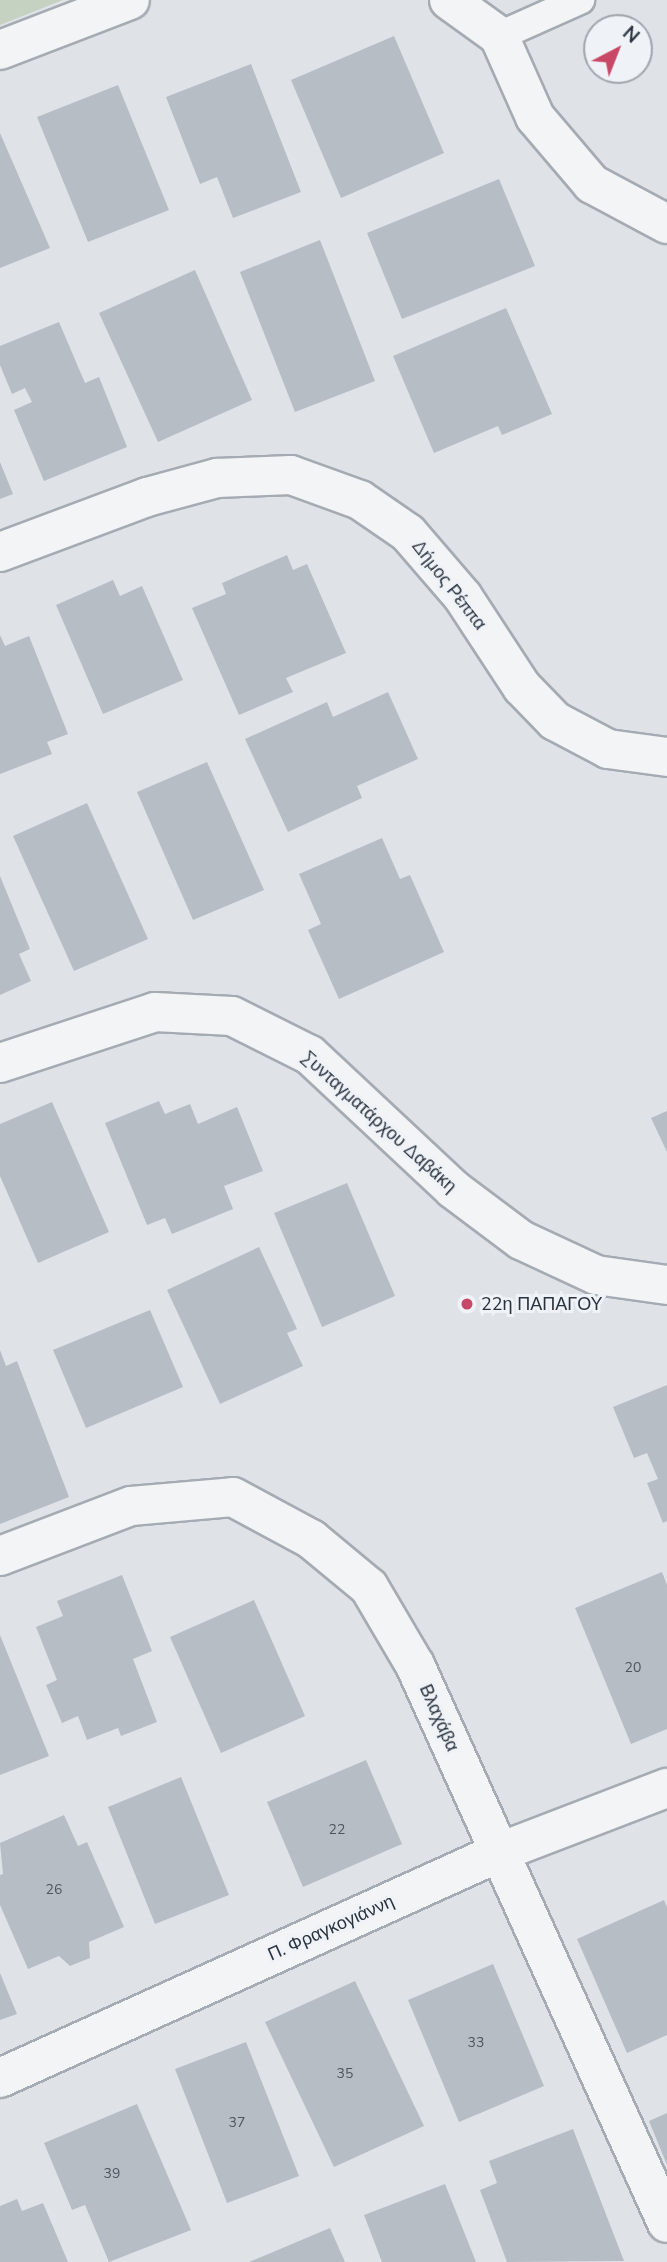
<!DOCTYPE html>
<meta charset="utf-8">
<style>
body{margin:0}
#map{position:relative;width:667px;height:2262px;overflow:hidden;background:#dfe3e8;font-family:"Nunito Sans",sans-serif}
div>[style]{position:absolute}
.green>*{inset:0;background:#c6d2c1}
.building>*{inset:0;background:#b7bdc5}
.roads{filter:drop-shadow(2px 0 #a5abb2) drop-shadow(-2px 0 #a5abb2) drop-shadow(0 2px #a5abb2) drop-shadow(0 -2px #a5abb2)}
.lane>*{height:28px;margin:-14px;padding:0 14px;transform-origin:14px;border-radius:14px;background:#f2f4f6}
.street>*{height:38px;margin:-19px;padding:0 19px;transform-origin:19px;border-radius:19px;background:#f2f4f6}
.dots>*{width:19px;height:19px;translate:-50% -50%;box-sizing:border-box;border:4px solid #eff2f6;border-radius:50%}
span{translate:-50% -50%;white-space:nowrap;text-align:center;line-height:1.15;-webkit-text-stroke:6px #eff2f6;paint-order:stroke}
.number-label{font-size:14px;color:#4c5660}
.number-label span{-webkit-text-stroke-width:0}
.street-label{font-size:18px;color:#29333f}
.poi-label{font-size:18px;color:#29333f}
.left{translate:0 -50%;text-align:left}
.north{position:absolute;left:583px;top:14px;width:70px;height:70px;box-sizing:border-box;background:#eff2f6;border:2px solid #a0a6ad;border-radius:50%;rotate:42deg;font-size:19px;font-weight:700;line-height:28px;text-align:center;color:#29333f}
.north::after{content:'';display:block;margin:auto;width:24px;height:32px;background:#c94867;clip-path:polygon(50% 0,100% 100%,50% 72%,0 100%)}
</style>
<div id="map">
<div class="green">
<div style="clip-path:polygon(0 0,63px 0,0 25px)"></div>
</div>
<div class="building">
<div style="clip-path:polygon(394px 36px,444px 153px,341px 198px,291px 80px)"></div>
<div style="clip-path:polygon(251px 64px,301px 192px,233px 218px,217px 177px,200px 184px,166px 97px)"></div>
<div style="clip-path:polygon(118px 85px,169px 210px,88px 242px,37px 117px)"></div>
<div style="clip-path:polygon(0 133px,50px 248px,0 268px)"></div>
<div style="clip-path:polygon(499px 179px,535px 266px,402px 319px,367px 233px)"></div>
<div style="clip-path:polygon(320px 240px,375px 381px,295px 412px,240px 272px)"></div>
<div style="clip-path:polygon(195px 270px,252px 400px,158px 442px,99px 313px)"></div>
<div style="clip-path:polygon(506px 308px,552px 414px,502px 435px,498px 426px,434px 453px,393px 356px)"></div>
<div style="clip-path:polygon(59px 322px,85px 383px,99px 377px,127px 447px,44px 481px,14px 410px,32px 402px,25px 388px,12px 394px,0 365px,0 346px)"></div>
<div style="clip-path:polygon(0 462px,13px 494px,0 499px)"></div>
<div style="clip-path:polygon(287px 555px,293px 570px,307px 564px,346px 653px,286px 678px,293px 692px,239px 715px,192px 608px,226px 594px,222px 583px)"></div>
<div style="clip-path:polygon(113px 580px,120px 596px,142px 586px,183px 680px,103px 714px,56px 605px)"></div>
<div style="clip-path:polygon(0 635px,5px 646px,29px 636px,68px 734px,47px 742px,52px 754px,0 774px)"></div>
<div style="clip-path:polygon(388px 692px,418px 759px,357px 786px,362px 798px,288px 832px,245px 739px,327px 702px,333px 717px)"></div>
<div style="clip-path:polygon(207px 762px,264px 890px,193px 920px,137px 792px)"></div>
<div style="clip-path:polygon(87px 803px,148px 939px,74px 971px,13px 836px)"></div>
<div style="clip-path:polygon(382px 838px,400px 879px,410px 875px,444px 952px,339px 999px,308px 930px,321px 924px,299px 874px)"></div>
<div style="clip-path:polygon(0 876px,30px 949px,19px 954px,31px 981px,0 995px)"></div>
<div style="clip-path:polygon(159px 1101px,165px 1114px,190px 1104px,198px 1124px,237px 1107px,263px 1171px,224px 1186px,233px 1209px,172px 1234px,165px 1218px,147px 1225px,105px 1123px)"></div>
<div style="clip-path:polygon(52px 1102px,109px 1232px,38px 1263px,0 1176px,0 1124px)"></div>
<div style="clip-path:polygon(667px 1111px,667px 1152px,651px 1118px)"></div>
<div style="clip-path:polygon(347px 1183px,395px 1296px,322px 1327px,274px 1213px)"></div>
<div style="clip-path:polygon(259px 1247px,297px 1329px,287px 1333px,303px 1366px,220px 1404px,167px 1290px)"></div>
<div style="clip-path:polygon(150px 1310px,183px 1387px,86px 1428px,53px 1350px)"></div>
<div style="clip-path:polygon(0 1350px,6px 1366px,17px 1361px,69px 1497px,0 1524px)"></div>
<div style="clip-path:polygon(667px 1385px,667px 1521px,663px 1523px,647px 1483px,658px 1479px,647px 1453px,634px 1458px,613px 1407px)"></div>
<div style="clip-path:polygon(662px 1572px,667px 1585px,667px 1729px,631px 1744px,575px 1608px)"></div>
<div style="clip-path:polygon(122px 1575px,152px 1651px,133px 1659px,157px 1722px,121px 1736px,118px 1728px,87px 1740px,78px 1716px,62px 1723px,46px 1685px,57px 1680px,36px 1627px,63px 1616px,57px 1601px)"></div>
<div style="clip-path:polygon(254px 1600px,305px 1716px,221px 1753px,170px 1637px)"></div>
<div style="clip-path:polygon(0 1635px,49px 1756px,0 1775px)"></div>
<div style="clip-path:polygon(366px 1760px,402px 1844px,303px 1887px,267px 1802px)"></div>
<div style="clip-path:polygon(181px 1777px,229px 1895px,155px 1924px,108px 1807px)"></div>
<div style="clip-path:polygon(64px 1815px,78px 1846px,87px 1842px,124px 1927px,89px 1942px,90px 1958px,70px 1966px,59px 1956px,28px 1969px,0 1905px,0 1875px,3px 1874px,0 1843px)"></div>
<div style="clip-path:polygon(664px 1900px,667px 1907px,667px 2035px,627px 2053px,577px 1939px)"></div>
<div style="clip-path:polygon(493px 1964px,544px 2086px,459px 2122px,408px 2000px)"></div>
<div style="clip-path:polygon(0 1973px,17px 2014px,0 2020px)"></div>
<div style="clip-path:polygon(355px 1981px,424px 2126px,334px 2167px,265px 2022px)"></div>
<div style="clip-path:polygon(246px 2042px,299px 2176px,227px 2203px,175px 2069px)"></div>
<div style="clip-path:polygon(137px 2104px,191px 2230px,109px 2262px,85px 2205px,72px 2210px,44px 2143px)"></div>
<div style="clip-path:polygon(667px 2113px,667px 2165px,649px 2121px)"></div>
<div style="clip-path:polygon(573px 2129px,624px 2261px,507px 2262px,480px 2190px,497px 2183px,489px 2161px)"></div>
<div style="clip-path:polygon(445px 2184px,476px 2262px,382px 2262px,364px 2215px)"></div>
<div style="clip-path:polygon(17px 2199px,22px 2211px,43px 2203px,68px 2262px,0 2262px,0 2206px)"></div>
<div style="clip-path:polygon(330px 2228px,345px 2262px,249px 2262px)"></div>
</div>
<div class="roads">
<div class="lane">
<div style="left:499px;top:36px;width:89px;rotate:-24deg"></div>
</div>
<div class="street">
<div style="left:449px;top:0;width:62px;rotate:35.8deg"></div>
<div style="left:499px;top:36px;width:89px;rotate:66deg"></div>
<div style="left:535px;top:117px;width:88px;rotate:49.6deg"></div>
<div style="left:592px;top:184px;width:85px;rotate:28.1deg"></div>
<div style="left:0;top:50px;width:139px;rotate:-21deg"></div>
<div style="left:0;top:552px;width:157px;rotate:-20.5deg"></div>
<div style="left:147px;top:497px;width:73px;rotate:-15.2deg"></div>
<div style="left:217px;top:478px;width:74px;rotate:-2.3deg"></div>
<div style="left:291px;top:475px;width:73px;rotate:19.9deg"></div>
<div style="left:360px;top:500px;width:58px;rotate:34.5deg"></div>
<div style="left:408px;top:533px;width:84px;rotate:49.3deg"></div>
<div style="left:463px;top:597px;width:108px;rotate:56.8deg"></div>
<div style="left:522px;top:687px;width:47px;rotate:45.9deg"></div>
<div style="left:555px;top:721px;width:60px;rotate:27.8deg"></div>
<div style="left:608px;top:749px;width:60px;rotate:7.7deg"></div>
<div style="left:0;top:1063px;width:163px;rotate:-18.2deg"></div>
<div style="left:155px;top:1012px;width:77px;rotate:3deg"></div>
<div style="left:232px;top:1016px;width:87px;rotate:26.6deg"></div>
<div style="left:310px;top:1055px;width:196px;rotate:43.1deg"></div>
<div style="left:453px;top:1189px;width:85px;rotate:36.9deg"></div>
<div style="left:521px;top:1240px;width:83px;rotate:25deg"></div>
<div style="left:596px;top:1275px;width:72px;rotate:8deg"></div>
<div style="left:0;top:1556px;width:140px;rotate:-20.9deg"></div>
<div style="left:131px;top:1506px;width:102px;rotate:-5deg"></div>
<div style="left:233px;top:1497px;width:89px;rotate:28.3deg"></div>
<div style="left:311px;top:1539px;width:75px;rotate:39.6deg"></div>
<div style="left:369px;top:1587px;width:91px;rotate:59.5deg"></div>
<div style="left:415px;top:1665px;width:612px;rotate:65.7deg"></div>
<div style="left:0;top:2078px;width:549px;rotate:-24.32deg"></div>
<div style="left:500px;top:1852px;width:179px;rotate:-21deg"></div>
</div>
</div>
<div class="dots">
<div style="left:467px;top:1304px;background:#c94867"></div>
</div>
<div class="number-label">
<span style="left:633px;top:1668px">20</span>
<span style="left:337px;top:1830px">22</span>
<span style="left:54px;top:1890px">26</span>
<span style="left:476px;top:2043px">33</span>
<span style="left:345px;top:2074px">35</span>
<span style="left:237px;top:2123px">37</span>
<span style="left:112px;top:2174px">39</span>
</div>
<div class="street-label">
<span style="left:449px;top:585px;rotate:52deg">Δήμος Ρέππα</span>
<span style="left:379px;top:1122px;rotate:42deg">Συνταγματάρχου Δαβάκη</span>
<span style="left:439px;top:1718px;rotate:66deg">Βλαχάβα</span>
<span style="left:331px;top:1928px;rotate:-24deg">Π. Φραγκογιάννη</span>
</div>
<div class="poi-label">
<span class="left" style="left:481px;top:1304px">22η ΠΑΠΑΓΟΥ</span>
</div>
<div class="north">N</div>
</div>
